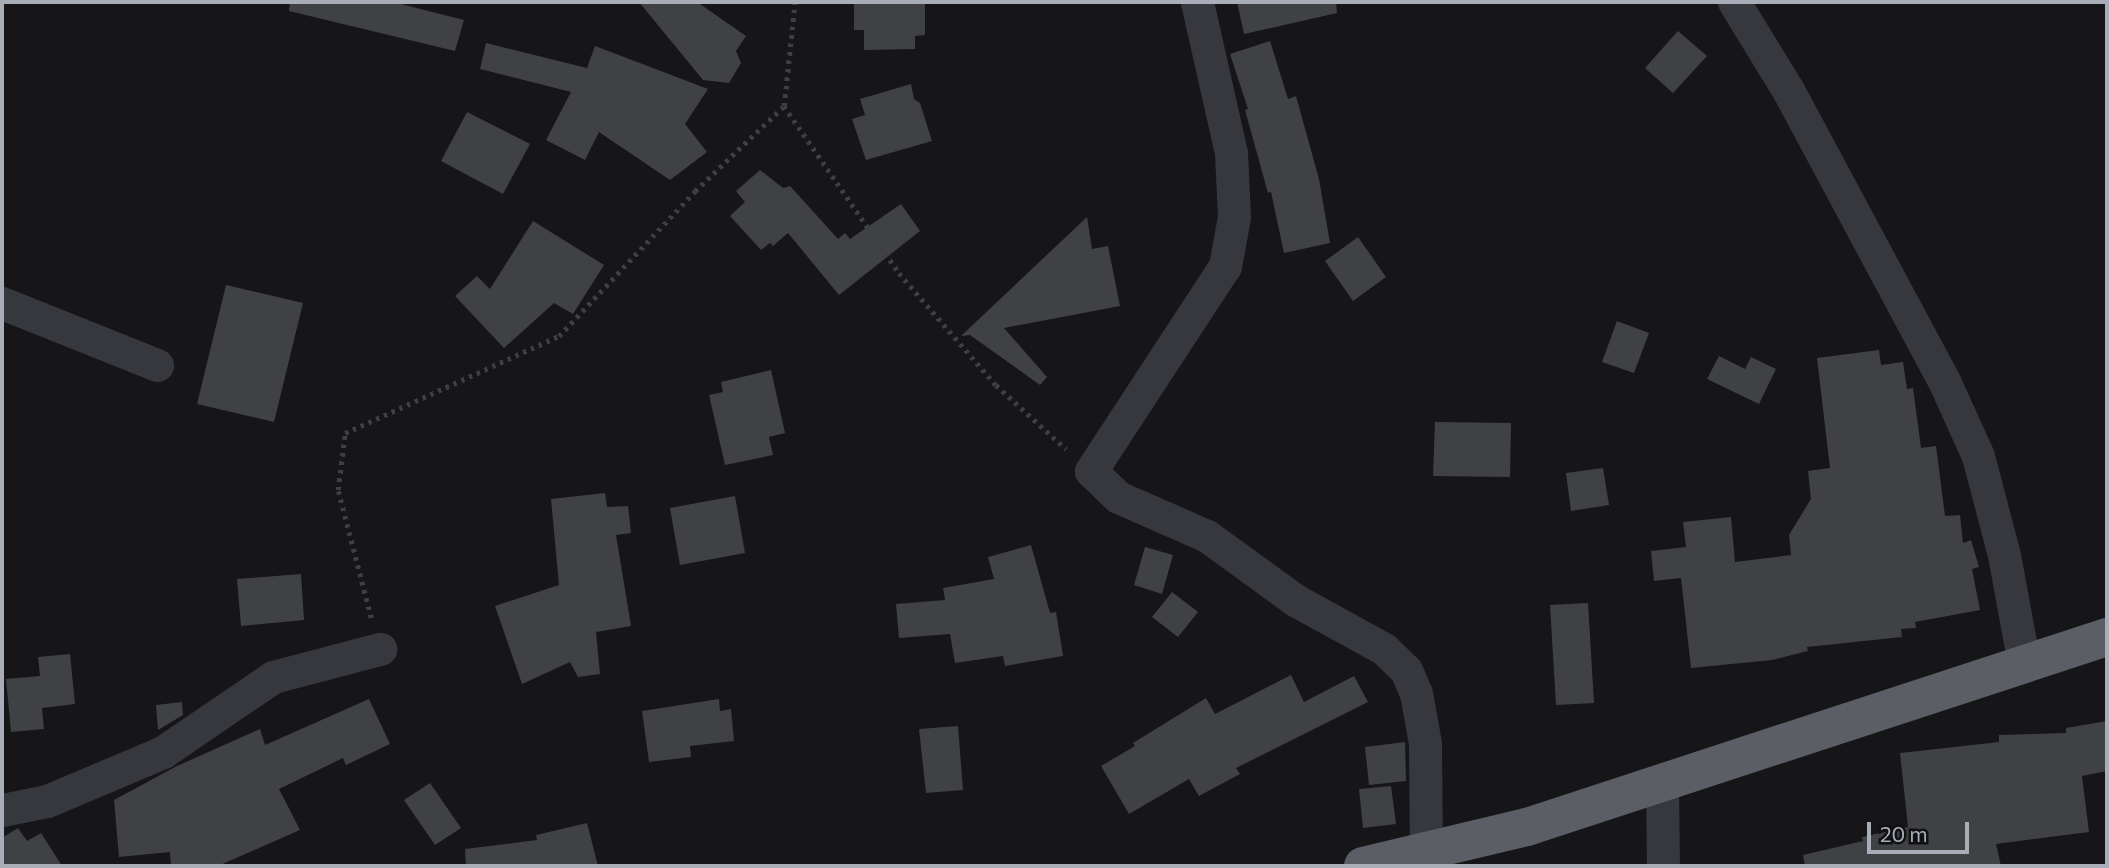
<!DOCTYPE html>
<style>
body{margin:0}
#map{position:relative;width:2109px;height:868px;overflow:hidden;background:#161618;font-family:Commissioner,sans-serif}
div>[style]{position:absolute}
.building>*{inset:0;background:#404145}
.path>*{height:4.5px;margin-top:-2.25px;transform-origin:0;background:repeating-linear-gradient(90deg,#3d3f44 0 3.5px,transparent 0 8.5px)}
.minor>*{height:33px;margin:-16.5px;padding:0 16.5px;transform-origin:16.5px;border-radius:16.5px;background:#37383d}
.trunk>*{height:38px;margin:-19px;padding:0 19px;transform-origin:19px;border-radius:19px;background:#5b5e65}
span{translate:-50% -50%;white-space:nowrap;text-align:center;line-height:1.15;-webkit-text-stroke:5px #111113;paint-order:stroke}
.frame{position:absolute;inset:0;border:4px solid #a8adb8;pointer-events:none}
.scale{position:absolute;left:1867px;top:822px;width:102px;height:32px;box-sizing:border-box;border:4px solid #a8adb8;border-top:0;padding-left:9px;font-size:21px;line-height:24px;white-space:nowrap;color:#a8adb8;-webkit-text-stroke:5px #111113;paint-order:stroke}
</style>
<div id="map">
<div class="building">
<div style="clip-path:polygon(290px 2px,393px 2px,464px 20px,455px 51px,289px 11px)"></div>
<div style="clip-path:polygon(639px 2px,697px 2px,746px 36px,736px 51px,741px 63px,729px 83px,703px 80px)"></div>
<div style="clip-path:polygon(854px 2px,925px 2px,925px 35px,915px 36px,915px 49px,864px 50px,864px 30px,854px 30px)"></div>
<div style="clip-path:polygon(1237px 2px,1336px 2px,1337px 13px,1244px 34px)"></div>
<div style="clip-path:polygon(1678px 31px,1707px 56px,1673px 93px,1645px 68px)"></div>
<div style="clip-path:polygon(1270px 41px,1288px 99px,1296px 96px,1319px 179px,1330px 243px,1284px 253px,1271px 192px,1268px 193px,1245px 110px,1248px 109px,1230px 54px)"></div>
<div style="clip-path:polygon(486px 43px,587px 68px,595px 46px,708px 89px,685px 124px,707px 152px,670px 180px,599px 132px,585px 160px,546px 140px,571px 92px,480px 69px)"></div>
<div style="clip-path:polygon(911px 84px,914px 99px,920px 103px,932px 141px,866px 160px,852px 119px,865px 115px,860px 99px)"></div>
<div style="clip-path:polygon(467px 112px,530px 144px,503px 194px,441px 161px)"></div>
<div style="clip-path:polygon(760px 170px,783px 188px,790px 186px,838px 239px,845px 233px,850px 239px,901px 204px,920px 231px,839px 295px,788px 233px,773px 246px,770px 243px,761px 250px,730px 216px,745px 202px,736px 191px)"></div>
<div style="clip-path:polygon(1087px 217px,1092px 249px,1108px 246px,1120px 306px,1004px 328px,1047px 377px,1040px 385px,970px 335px,961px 336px)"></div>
<div style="clip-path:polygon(533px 221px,604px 265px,573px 314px,554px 303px,504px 348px,455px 296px,477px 276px,490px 289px)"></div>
<div style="clip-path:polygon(1358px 237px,1386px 277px,1353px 301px,1325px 261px)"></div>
<div style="clip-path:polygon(226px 285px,303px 303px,274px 422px,197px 404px)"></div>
<div style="clip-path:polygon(1617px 321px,1649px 333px,1634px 373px,1602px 362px)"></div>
<div style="clip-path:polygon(1879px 350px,1881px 365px,1903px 362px,1907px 389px,1913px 388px,1921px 448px,1936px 446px,1945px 516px,1960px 515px,1963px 543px,1971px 540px,1979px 567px,1972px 569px,1980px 610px,1915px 622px,1916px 628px,1901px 629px,1902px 637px,1807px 647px,1808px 651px,1772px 660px,1691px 668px,1681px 578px,1654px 581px,1651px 551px,1686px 547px,1683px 522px,1731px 517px,1735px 562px,1791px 555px,1789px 535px,1811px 499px,1808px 471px,1830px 468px,1817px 358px)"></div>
<div style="clip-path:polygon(1719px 356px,1745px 369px,1751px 357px,1776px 369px,1759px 404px,1707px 379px)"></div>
<div style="clip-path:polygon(771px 370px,785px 433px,769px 437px,773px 455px,725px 465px,709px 395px,723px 392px,721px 382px)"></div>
<div style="clip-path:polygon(1435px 422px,1511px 423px,1510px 477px,1433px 476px)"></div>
<div style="clip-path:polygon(1603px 468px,1609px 505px,1571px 511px,1566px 473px)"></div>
<div style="clip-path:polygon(605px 493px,607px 507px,628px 506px,631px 533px,616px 535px,631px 626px,596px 632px,600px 674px,578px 677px,570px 662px,522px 684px,495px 606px,559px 585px,551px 499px)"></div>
<div style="clip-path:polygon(735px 496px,745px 553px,680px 565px,670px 508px)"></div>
<div style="clip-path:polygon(1031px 545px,1050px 613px,1056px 612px,1063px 656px,1005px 666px,1003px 656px,955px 663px,950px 634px,899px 638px,896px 604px,945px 600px,943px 588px,994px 579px,988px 557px)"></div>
<div style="clip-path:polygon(1145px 547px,1173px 555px,1162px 594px,1134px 585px)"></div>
<div style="clip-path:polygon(301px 574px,304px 620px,241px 626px,237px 579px)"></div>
<div style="clip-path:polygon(1172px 592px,1198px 612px,1178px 637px,1152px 617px)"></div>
<div style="clip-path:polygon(1588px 603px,1594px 703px,1556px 705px,1550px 605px)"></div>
<div style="clip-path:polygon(70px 654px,75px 704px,42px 708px,44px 729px,11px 732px,6px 679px,40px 676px,38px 657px)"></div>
<div style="clip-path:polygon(1291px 675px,1304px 702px,1354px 676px,1368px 702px,1236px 768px,1240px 774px,1199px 796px,1189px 779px,1129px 814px,1101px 766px,1135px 746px,1133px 743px,1206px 698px,1215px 714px)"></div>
<div style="clip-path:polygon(369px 699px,390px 744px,346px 765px,343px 758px,279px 789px,300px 830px,218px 866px,171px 866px,170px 852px,119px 857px,114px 800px,177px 766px,260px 729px,265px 745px)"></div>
<div style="clip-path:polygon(719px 699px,720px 711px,731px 709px,734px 741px,690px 746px,691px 757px,649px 762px,642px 711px)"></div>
<div style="clip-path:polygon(182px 702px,183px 715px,158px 730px,156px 705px)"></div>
<div style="clip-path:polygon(2107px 721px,2107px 771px,2082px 776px,2089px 832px,1996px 844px,2001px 866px,1805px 866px,1803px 855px,1863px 841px,1862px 837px,1908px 827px,1900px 753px,1999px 742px,1999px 735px,2066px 733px,2066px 728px)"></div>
<div style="clip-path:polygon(958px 726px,963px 790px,926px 793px,919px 729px)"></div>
<div style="clip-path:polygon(1405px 742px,1406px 781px,1369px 785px,1365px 747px)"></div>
<div style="clip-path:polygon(430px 783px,461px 828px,435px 845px,404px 800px)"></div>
<div style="clip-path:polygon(1391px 786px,1396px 824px,1363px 828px,1359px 789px)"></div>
<div style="clip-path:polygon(587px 823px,598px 866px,466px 866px,465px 849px,537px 840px,536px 835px)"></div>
<div style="clip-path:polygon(18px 828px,27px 841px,41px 833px,62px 866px,2px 866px,2px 838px)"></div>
</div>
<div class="path">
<div style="left:784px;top:106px;width:105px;rotate:-84deg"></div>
<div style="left:371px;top:618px;width:132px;rotate:-104.5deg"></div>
<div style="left:338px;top:490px;width:57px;rotate:-83deg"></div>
<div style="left:345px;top:433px;width:235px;rotate:-24.4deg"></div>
<div style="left:559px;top:336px;width:199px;rotate:-46.8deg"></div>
<div style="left:695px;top:191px;width:123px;rotate:-43.7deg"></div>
<div style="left:784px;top:106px;width:203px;rotate:55.4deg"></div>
<div style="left:899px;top:273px;width:148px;rotate:49.1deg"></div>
<div style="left:996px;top:385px;width:95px;rotate:42.4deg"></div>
</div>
<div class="minor">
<div style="left:1197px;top:2px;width:155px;rotate:77.3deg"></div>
<div style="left:1231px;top:153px;width:64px;rotate:87.3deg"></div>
<div style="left:1234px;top:217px;width:50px;rotate:100.4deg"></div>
<div style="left:1225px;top:266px;width:245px;rotate:123.2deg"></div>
<div style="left:1091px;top:471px;width:37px;rotate:44deg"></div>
<div style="left:1118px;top:497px;width:97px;rotate:23.7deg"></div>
<div style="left:1207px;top:536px;width:109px;rotate:36deg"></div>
<div style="left:1295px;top:600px;width:102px;rotate:28.8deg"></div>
<div style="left:1384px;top:649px;width:30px;rotate:44deg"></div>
<div style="left:1406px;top:670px;width:25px;rotate:67deg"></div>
<div style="left:1416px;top:693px;width:51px;rotate:79.8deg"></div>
<div style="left:1425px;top:743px;width:110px;rotate:89.5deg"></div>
<div style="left:1734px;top:2px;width:103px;rotate:58.5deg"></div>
<div style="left:1788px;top:90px;width:332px;rotate:61.8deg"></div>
<div style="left:1945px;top:383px;width:80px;rotate:65.7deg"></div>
<div style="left:1978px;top:456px;width:102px;rotate:75.3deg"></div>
<div style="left:2004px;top:555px;width:111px;rotate:79.6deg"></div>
<div style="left:2px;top:303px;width:167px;rotate:21.8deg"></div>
<div style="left:1662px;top:786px;width:80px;rotate:89.3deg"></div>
<div style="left:2px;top:810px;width:46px;rotate:-11.3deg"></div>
<div style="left:47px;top:801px;width:126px;rotate:-22.9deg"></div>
<div style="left:163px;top:752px;width:133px;rotate:-34.3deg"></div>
<div style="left:273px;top:677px;width:111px;rotate:-14.7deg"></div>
</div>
<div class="trunk">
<div style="left:1363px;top:866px;width:169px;rotate:-13.4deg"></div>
<div style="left:1527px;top:827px;width:610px;rotate:-18.14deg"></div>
</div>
<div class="frame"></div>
<div class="scale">20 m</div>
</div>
